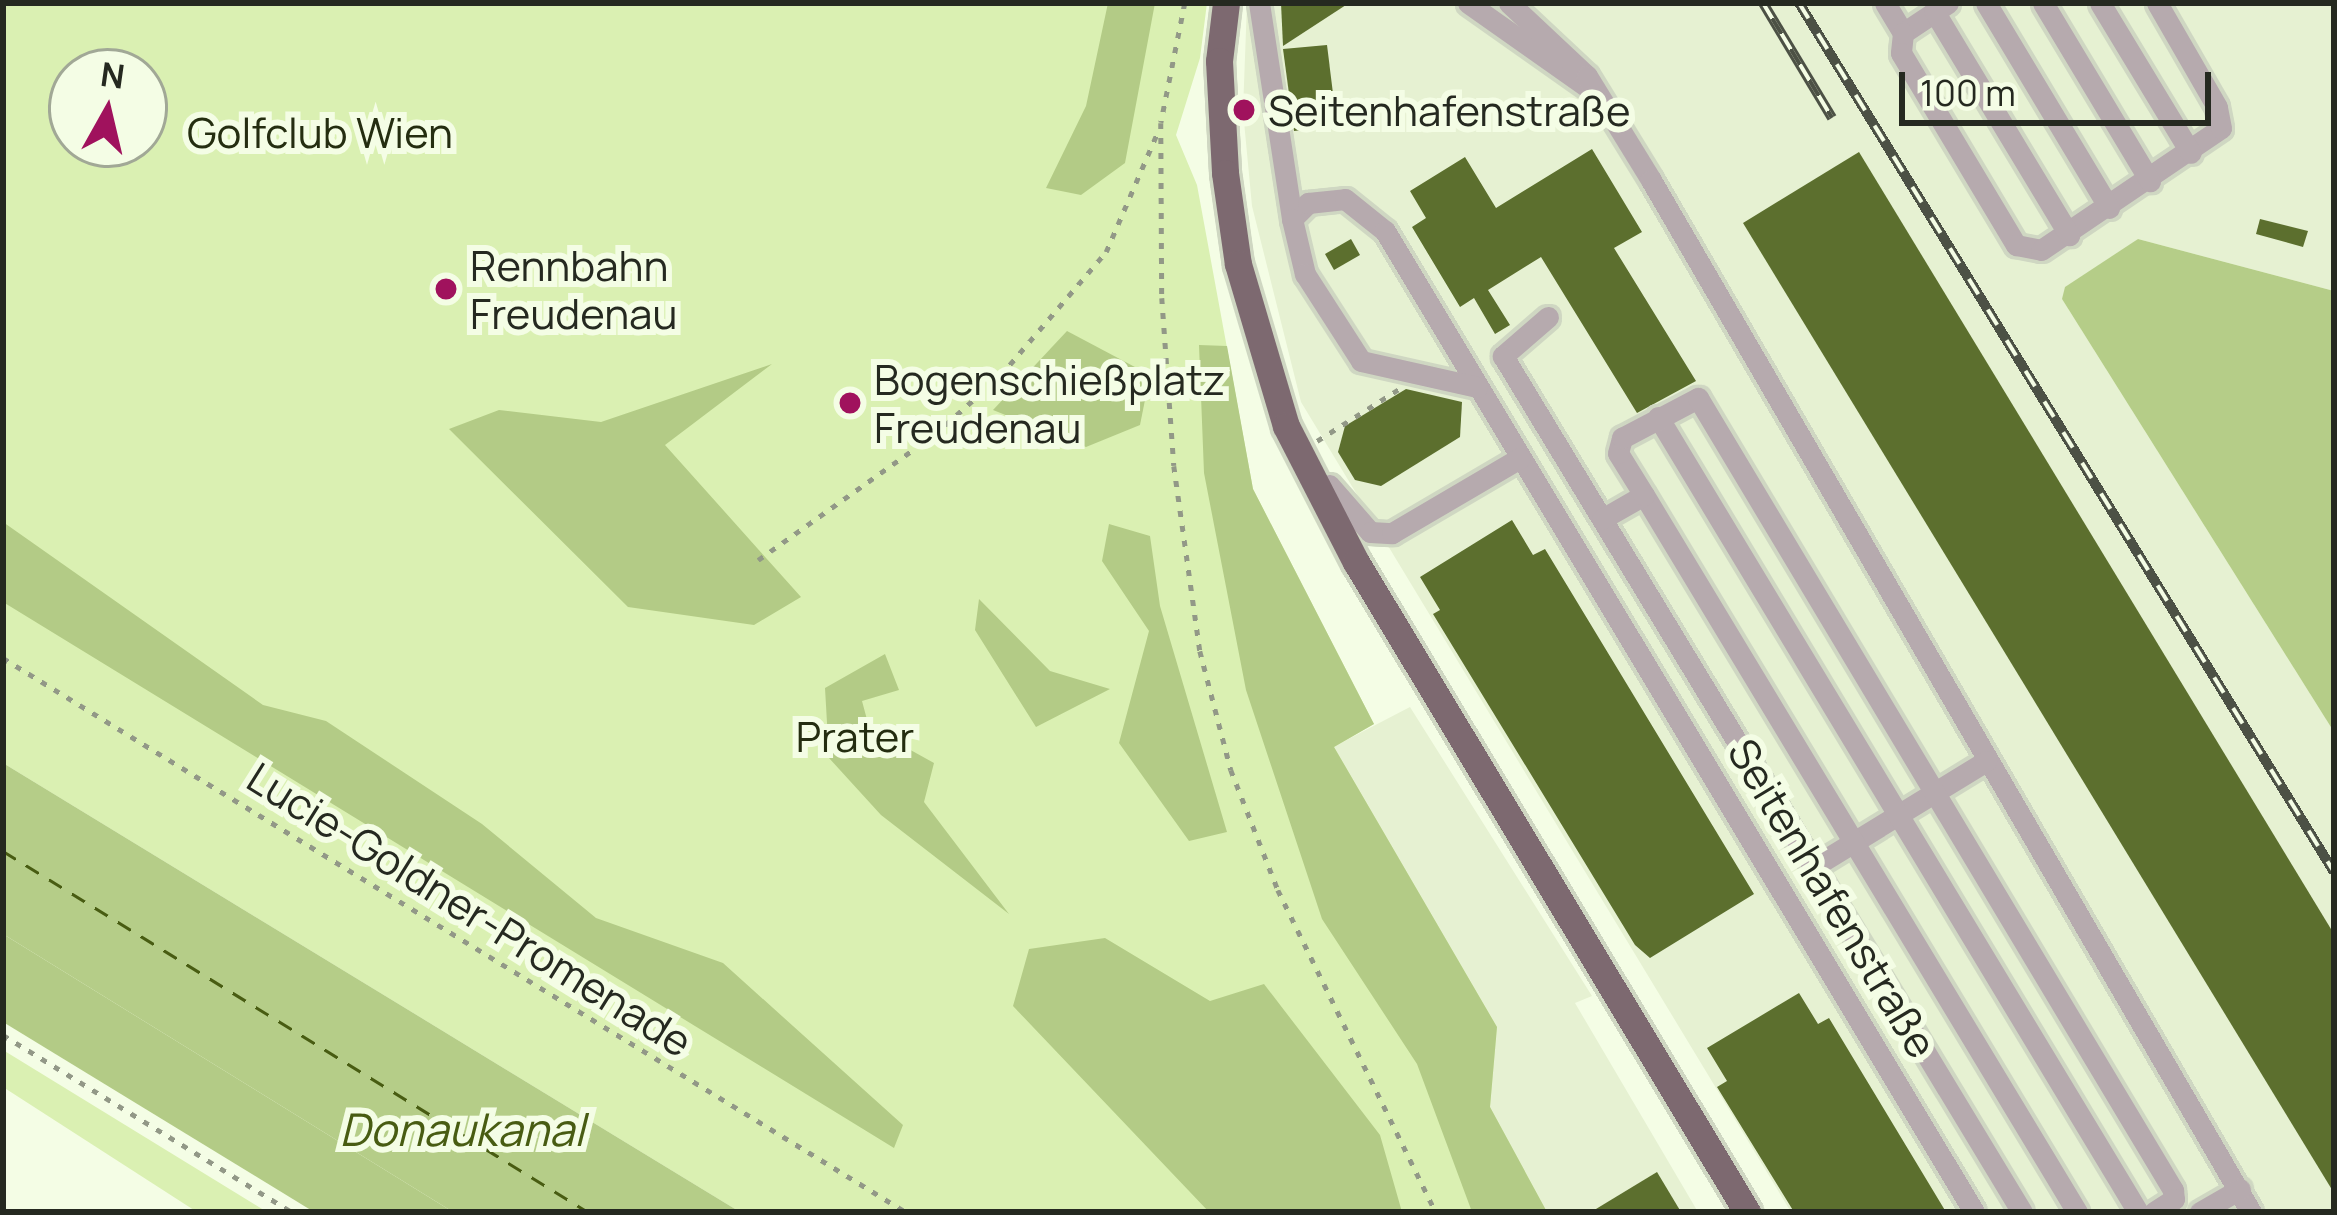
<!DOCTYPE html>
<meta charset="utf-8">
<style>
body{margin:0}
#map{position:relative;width:2337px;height:1215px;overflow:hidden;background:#f4fde5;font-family:Manrope,sans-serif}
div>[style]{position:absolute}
.built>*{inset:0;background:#e6f1d2}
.green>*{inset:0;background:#daf0b2}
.forest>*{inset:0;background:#b3cb86}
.water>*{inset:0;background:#b5cd88}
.ferry>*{height:3px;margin-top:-1.5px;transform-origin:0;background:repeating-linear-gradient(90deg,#485c12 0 15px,transparent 0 27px)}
.building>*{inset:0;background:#5c6f2e}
.path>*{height:4.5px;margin-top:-2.25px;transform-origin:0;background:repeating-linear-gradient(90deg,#929887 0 6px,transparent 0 15px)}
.roads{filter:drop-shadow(3px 0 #cfd7c2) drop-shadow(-3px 0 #cfd7c2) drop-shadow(0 3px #cfd7c2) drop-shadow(0 -3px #cfd7c2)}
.minor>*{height:21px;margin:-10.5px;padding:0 10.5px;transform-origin:10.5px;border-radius:10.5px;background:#b6aaae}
.major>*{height:27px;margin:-13.5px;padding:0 13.5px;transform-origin:13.5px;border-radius:13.5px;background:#7d6970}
.rail>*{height:10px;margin-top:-5px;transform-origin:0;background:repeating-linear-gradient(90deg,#f4fde5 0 18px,#4c5145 0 36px);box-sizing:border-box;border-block:3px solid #4c5145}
.dots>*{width:33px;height:33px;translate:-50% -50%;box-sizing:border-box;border:6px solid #f4fde5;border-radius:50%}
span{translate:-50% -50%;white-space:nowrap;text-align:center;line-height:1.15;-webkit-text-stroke:12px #f4fde5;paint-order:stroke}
.poi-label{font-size:42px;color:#252920}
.left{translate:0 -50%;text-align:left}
.park-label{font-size:42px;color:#242d10}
.street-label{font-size:42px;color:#252920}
.water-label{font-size:45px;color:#485c12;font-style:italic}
.frame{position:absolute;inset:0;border:6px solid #252920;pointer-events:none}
.north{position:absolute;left:48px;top:48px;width:120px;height:120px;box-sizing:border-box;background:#f4fde5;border:3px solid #a1a896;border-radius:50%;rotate:8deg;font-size:33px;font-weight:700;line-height:48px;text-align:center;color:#252920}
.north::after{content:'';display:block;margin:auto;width:42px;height:54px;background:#a0125d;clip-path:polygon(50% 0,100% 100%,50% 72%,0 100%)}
.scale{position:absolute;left:1899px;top:72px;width:312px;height:54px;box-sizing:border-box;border:6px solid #252920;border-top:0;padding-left:15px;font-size:36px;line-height:42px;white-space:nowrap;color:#252920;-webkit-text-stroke:9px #f4fde5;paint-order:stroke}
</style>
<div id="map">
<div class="built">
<div style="clip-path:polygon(1247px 3px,2334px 3px,2334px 291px,2138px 239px,2062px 299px,2334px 732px,2334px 1212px,1791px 1212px,1301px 402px,1252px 206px,1243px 111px)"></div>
<div style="clip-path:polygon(1410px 707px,1592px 996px,1575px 1003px,1698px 1212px,1547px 1212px,1489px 1107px,1497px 1027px,1333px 747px)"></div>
</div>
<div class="green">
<div style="clip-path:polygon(evenodd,3px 3px,1207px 3px,1200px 58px,1176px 135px,1197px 185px,1253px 489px,1374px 724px,1334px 747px,1497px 1027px,1490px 1107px,1547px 1212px,740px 1212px,3px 763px,3px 3px,72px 72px,144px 72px,144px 144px,72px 144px,72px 72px)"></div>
<div style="clip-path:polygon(3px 1050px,267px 1212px,197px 1212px,3px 1087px)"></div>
</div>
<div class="forest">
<div style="clip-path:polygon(1108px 3px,1155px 3px,1125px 163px,1081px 195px,1046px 188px,1086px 106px)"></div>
<div style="clip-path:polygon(1067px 331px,1150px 375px,1140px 425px,1086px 447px,993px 410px)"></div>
<div style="clip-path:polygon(1199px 345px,1227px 346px,1253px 489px,1374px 724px,1334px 747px,1497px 1027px,1490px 1107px,1547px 1212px,1472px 1212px,1417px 1064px,1322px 919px,1246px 690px,1204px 473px)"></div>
<div style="clip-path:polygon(772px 364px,665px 445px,801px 597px,754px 625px,628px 607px,449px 429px,499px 410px,601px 422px)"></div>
<div style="clip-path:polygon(3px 522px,263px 705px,326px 721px,482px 824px,596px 918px,723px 963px,903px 1125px,894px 1148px,3px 602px)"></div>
<div style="clip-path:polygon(1109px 524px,1150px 536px,1160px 606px,1227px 832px,1189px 841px,1119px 743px,1149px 631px,1102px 561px)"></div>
<div style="clip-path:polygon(979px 599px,1050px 671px,1110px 689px,1036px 727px,975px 630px)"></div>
<div style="clip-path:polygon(885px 654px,899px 690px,862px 701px,869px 727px,934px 763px,924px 802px,1009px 914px,881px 815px,829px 758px,825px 688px)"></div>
<div style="clip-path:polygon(3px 934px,453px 1212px,314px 1212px,3px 1022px)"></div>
<div style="clip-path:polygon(1105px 938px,1210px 1001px,1264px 984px,1380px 1135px,1402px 1212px,1209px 1212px,1013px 1006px,1029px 949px)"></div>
</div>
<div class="water">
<div style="clip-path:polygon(2138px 239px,2334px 291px,2334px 732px,2062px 299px,2065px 287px)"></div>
<div style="clip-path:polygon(3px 763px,740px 1212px,453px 1212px,3px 934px)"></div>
</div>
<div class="ferry">
<div style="left:3px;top:851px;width:687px;rotate:31.68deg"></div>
</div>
<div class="building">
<div style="clip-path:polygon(1281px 3px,1349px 3px,1283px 46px)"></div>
<div style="clip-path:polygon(1327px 45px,1337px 126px,1294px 131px,1283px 49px)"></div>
<div style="clip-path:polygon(1592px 149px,1642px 232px,1614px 248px,1696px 381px,1637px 413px,1541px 257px,1488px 290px,1510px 325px,1495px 334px,1474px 298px,1460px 307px,1412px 227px,1426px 218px,1410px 191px,1465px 157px,1496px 208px)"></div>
<div style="clip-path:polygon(1859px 152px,2334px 934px,2334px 1193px,1743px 223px)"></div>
<div style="clip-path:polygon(2260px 219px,2308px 231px,2303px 247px,2256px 234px)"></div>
<div style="clip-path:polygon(1351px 239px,1360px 255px,1334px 270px,1325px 254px)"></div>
<div style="clip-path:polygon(1406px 389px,1462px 402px,1460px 437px,1381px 486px,1355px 480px,1338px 452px,1345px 426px)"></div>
<div style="clip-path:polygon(1512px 520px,1533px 555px,1545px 549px,1754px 894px,1650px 958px,1635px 945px,1433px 614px,1440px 610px,1420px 577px)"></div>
<div style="clip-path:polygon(1799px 993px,1818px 1024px,1829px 1018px,1946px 1212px,1794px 1212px,1717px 1087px,1727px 1081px,1707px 1048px)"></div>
<div style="clip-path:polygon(1657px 1172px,1681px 1212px,1591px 1212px)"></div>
</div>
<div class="path">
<div style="left:1185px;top:3px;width:122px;rotate:101.3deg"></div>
<div style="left:1161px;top:123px;width:175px;rotate:89.7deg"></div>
<div style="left:1162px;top:298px;width:168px;rotate:85.9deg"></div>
<div style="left:1174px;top:466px;width:187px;rotate:82deg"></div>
<div style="left:1200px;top:651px;width:123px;rotate:75.4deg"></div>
<div style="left:1231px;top:770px;width:129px;rotate:68.6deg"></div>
<div style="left:1278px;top:890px;width:359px;rotate:63.9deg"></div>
<div style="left:1317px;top:441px;width:97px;rotate:-32.4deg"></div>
<div style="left:758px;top:560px;width:216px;rotate:-35.4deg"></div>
<div style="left:934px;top:435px;width:89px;rotate:-41.8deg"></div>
<div style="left:1000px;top:376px;width:163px;rotate:-49.5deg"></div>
<div style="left:1106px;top:252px;width:134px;rotate:-66.7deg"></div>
<div style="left:3px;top:658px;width:1059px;rotate:31.53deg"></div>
<div style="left:3px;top:1035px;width:339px;rotate:31.5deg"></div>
</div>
<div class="roads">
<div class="minor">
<div style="left:1259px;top:3px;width:219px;rotate:81.3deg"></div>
<div style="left:1292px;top:219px;width:23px;rotate:-45deg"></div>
<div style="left:1308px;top:203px;width:37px;rotate:-6deg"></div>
<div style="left:1345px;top:199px;width:51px;rotate:38.7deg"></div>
<div style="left:1385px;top:231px;width:1144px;rotate:59.02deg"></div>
<div style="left:1468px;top:3px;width:154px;rotate:35.2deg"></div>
<div style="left:1509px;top:3px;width:107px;rotate:43.1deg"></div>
<div style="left:1587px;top:76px;width:122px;rotate:58.4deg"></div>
<div style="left:1651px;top:180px;width:1194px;rotate:59.83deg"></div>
<div style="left:1885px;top:3px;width:35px;rotate:59deg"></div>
<div style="left:1948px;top:3px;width:54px;rotate:146.3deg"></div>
<div style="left:1903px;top:33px;width:20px;rotate:96deg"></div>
<div style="left:1901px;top:53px;width:224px;rotate:59.1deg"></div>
<div style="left:2016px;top:245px;width:25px;rotate:11deg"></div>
<div style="left:2041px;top:250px;width:217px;rotate:-34.1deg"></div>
<div style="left:2221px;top:128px;width:21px;rotate:-101deg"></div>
<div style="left:2217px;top:107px;width:120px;rotate:-120deg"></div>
<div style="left:1986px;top:3px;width:239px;rotate:59deg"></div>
<div style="left:2043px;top:3px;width:208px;rotate:59deg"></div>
<div style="left:2100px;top:3px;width:175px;rotate:58.8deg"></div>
<div style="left:1934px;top:11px;width:262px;rotate:58.9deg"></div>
<div style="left:1292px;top:219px;width:57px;rotate:76.7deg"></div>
<div style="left:1305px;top:274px;width:103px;rotate:57.2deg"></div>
<div style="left:1361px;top:361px;width:119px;rotate:12.6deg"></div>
<div style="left:1548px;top:317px;width:60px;rotate:139.1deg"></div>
<div style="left:1503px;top:356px;width:598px;rotate:58.76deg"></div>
<div style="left:1813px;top:867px;width:203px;rotate:-31.5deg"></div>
<div style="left:1658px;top:417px;width:929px;rotate:58.88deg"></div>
<div style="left:1329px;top:485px;width:62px;rotate:48.9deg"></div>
<div style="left:1370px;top:532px;width:22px;rotate:3deg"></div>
<div style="left:1392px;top:533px;width:148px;rotate:-30.4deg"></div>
<div style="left:1644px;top:495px;width:838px;rotate:58.87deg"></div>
<div style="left:1602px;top:519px;width:48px;rotate:-29.7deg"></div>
<div style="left:1644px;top:495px;width:49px;rotate:-121.8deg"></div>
<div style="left:1618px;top:453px;width:16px;rotate:-75deg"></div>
<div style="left:1622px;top:438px;width:86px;rotate:-27.8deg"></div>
<div style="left:1698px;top:398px;width:924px;rotate:59.05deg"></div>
<div style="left:2173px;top:1190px;width:9px;rotate:84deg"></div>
<div style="left:2174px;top:1199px;width:24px;rotate:147deg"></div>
<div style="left:1813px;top:867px;width:403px;rotate:58.8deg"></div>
<div style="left:2200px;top:1212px;width:46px;rotate:-29.9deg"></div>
</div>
<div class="major">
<div style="left:1226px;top:3px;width:58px;rotate:96.9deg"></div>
<div style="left:1219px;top:61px;width:112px;rotate:86.9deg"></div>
<div style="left:1225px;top:173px;width:92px;rotate:81.9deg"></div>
<div style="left:1238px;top:264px;width:169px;rotate:73.5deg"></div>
<div style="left:1286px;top:426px;width:153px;rotate:62.8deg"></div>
<div style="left:1356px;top:562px;width:759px;rotate:58.97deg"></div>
</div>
</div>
<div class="rail">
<div style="left:1763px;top:3px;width:134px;rotate:59deg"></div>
<div style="left:1799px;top:3px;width:1020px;rotate:58.38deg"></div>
</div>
<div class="dots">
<div style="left:1244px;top:110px;background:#a0125d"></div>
<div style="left:446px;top:289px;background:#a0125d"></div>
<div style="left:850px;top:403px;background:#a0125d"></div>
</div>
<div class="poi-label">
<span class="left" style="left:1268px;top:110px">Seitenhafenstraße</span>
<span class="left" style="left:470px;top:289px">Rennbahn<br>Freudenau</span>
<span class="left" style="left:874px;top:403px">Bogenschießplatz<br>Freudenau</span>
</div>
<div class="park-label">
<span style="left:320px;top:132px">Golfclub Wien</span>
<span style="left:855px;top:736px">Prater</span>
</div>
<div class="street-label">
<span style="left:1833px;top:898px;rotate:59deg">Seitenhafenstraße</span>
<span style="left:470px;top:909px;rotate:32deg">Lucie-Goldner-Promenade</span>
</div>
<div class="water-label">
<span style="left:462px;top:1130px">Donaukanal</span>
</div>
<div class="frame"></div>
<div class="north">N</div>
<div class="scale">100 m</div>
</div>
